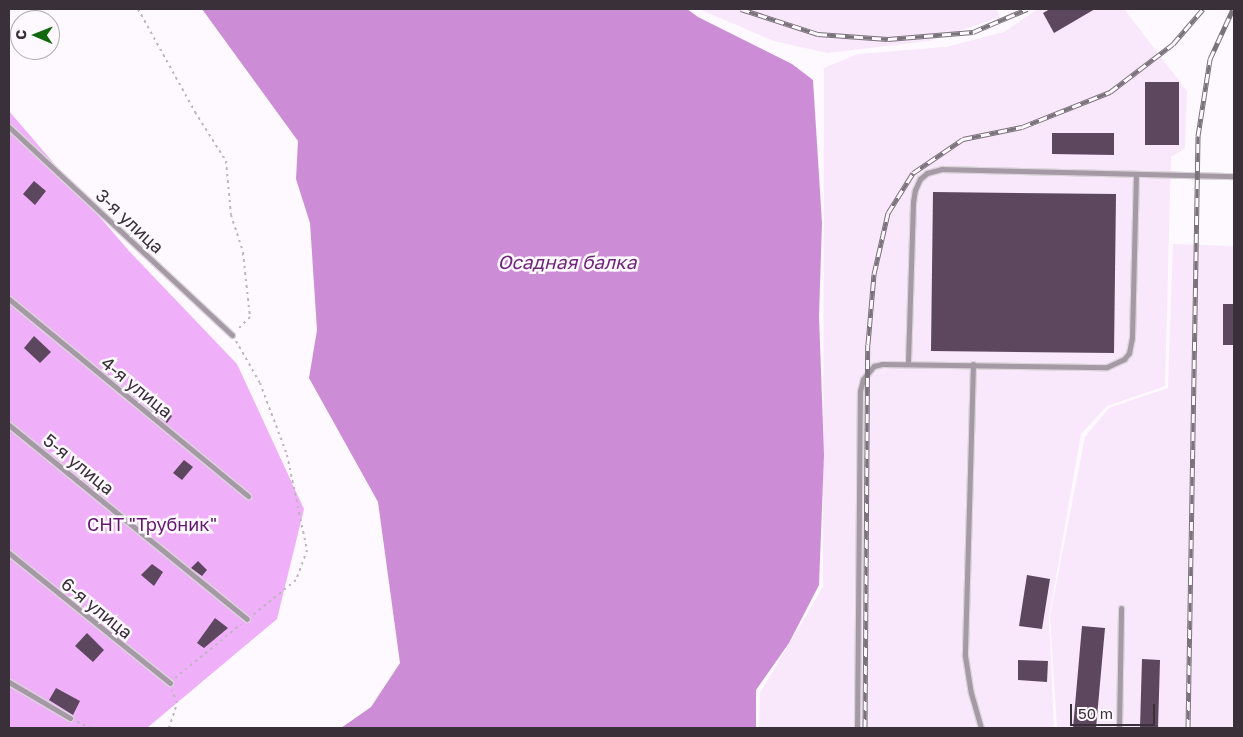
<!DOCTYPE html>
<meta charset="utf-8">
<style>
body{margin:0}
#map{position:relative;width:1243px;height:737px;overflow:hidden;background:#fef9fe;font-family:"Golos Text",sans-serif}
div>[style]{position:absolute}
.built>*{inset:0;background:#f9e7fb}
.green>*{inset:0;background:#f0b0f9}
.water>*{inset:0;background:#cd8dd6}
.building>*{inset:0;background:#5c475e}
.path>*{height:2px;margin-top:-1px;transform-origin:0;background:repeating-linear-gradient(90deg,#bdb6bd 0 2.5px,transparent 0 6.5px)}
.roads{filter:drop-shadow(1px 0 #dbd5db) drop-shadow(-1px 0 #dbd5db) drop-shadow(0 1px #dbd5db) drop-shadow(0 -1px #dbd5db)}
.lane>*{height:5px;margin:-2.5px;padding:0 2.5px;transform-origin:2.5px;border-radius:2.5px;background:#a499a5}
.rail>*{height:5px;margin-top:-2.5px;transform-origin:0;background:repeating-linear-gradient(90deg,#fef9fe 0 9px,#7b737b 0 18px);box-sizing:border-box;border-block:1px solid #7b737b}
span{translate:-50% -50%;white-space:nowrap;text-align:center;line-height:1.15;-webkit-text-stroke:5px #fef9fe;paint-order:stroke}
.street-label{font-size:18px;color:#39303a}
.park-label{font-size:18px;color:#641670}
.water-label{font-size:19px;color:#71257c;font-style:italic}
.frame{position:absolute;inset:0;border:10px solid #39303a;pointer-events:none}
.north{position:absolute;left:10px;top:10px;width:50px;height:50px;box-sizing:border-box;background:#fef9fe;border:1px solid #afa9b0;border-radius:50%;rotate:271deg;font-size:14px;font-weight:700;line-height:20px;text-align:center;color:#39303a}
.north::after{content:'';display:block;margin:auto;width:18px;height:22px;background:#11680d;clip-path:polygon(50% 0,100% 100%,50% 72%,0 100%)}
.scale{position:absolute;left:1070px;top:704px;width:85px;height:22px;box-sizing:border-box;border:2px solid #39303a;border-top:0;padding-left:6px;font-size:15px;line-height:18px;white-space:nowrap;color:#39303a;-webkit-text-stroke:4px #fef9fe;paint-order:stroke}
</style>
<div id="map">
<div class="built">
<div style="clip-path:polygon(699px 9px,996px 9px,1000px 17px,929px 41px,827px 53px,774px 41px)"></div>
<div style="clip-path:polygon(1038px 9px,1124px 9px,1187px 91px,1185px 148px,1171px 157px,1165px 386px,1107px 406px,1081px 434px,1049px 617px,1054px 728px,759px 728px,760px 693px,823px 587px,824px 68px,858px 54px,946px 47px,1004px 32px)"></div>
<div style="clip-path:polygon(1173px 244px,1234px 246px,1234px 728px,1057px 728px,1050px 616px,1085px 437px,1109px 408px,1168px 388px)"></div>
</div>
<div class="green">
<div style="clip-path:polygon(9px 111px,129px 251px,237px 364px,304px 509px,277px 619px,147px 728px,9px 728px)"></div>
</div>
<div class="water">
<div style="clip-path:polygon(202px 9px,687px 9px,698px 17px,792px 64px,813px 80px,822px 223px,819px 316px,824px 455px,819px 585px,789px 643px,756px 690px,756px 728px,341px 728px,371px 707px,400px 663px,378px 502px,309px 378px,317px 330px,310px 223px,296px 179px,298px 141px)"></div>
</div>
<div class="building">
<div style="clip-path:polygon(1050px 9px,1095px 9px,1054px 33px,1043px 13px)"></div>
<div style="clip-path:polygon(1145px 82px,1179px 82px,1179px 145px,1145px 145px)"></div>
<div style="clip-path:polygon(1052px 133px,1114px 133px,1114px 155px,1052px 154px)"></div>
<div style="clip-path:polygon(34px 181px,46px 191px,35px 205px,23px 194px)"></div>
<div style="clip-path:polygon(933px 192px,1116px 194px,1114px 353px,931px 351px)"></div>
<div style="clip-path:polygon(1223px 304px,1234px 304px,1234px 345px,1223px 345px)"></div>
<div style="clip-path:polygon(34px 336px,51px 352px,40px 363px,24px 348px)"></div>
<div style="clip-path:polygon(151px 400px,172px 416px,167px 423px,147px 407px)"></div>
<div style="clip-path:polygon(184px 460px,193px 467px,182px 480px,173px 473px)"></div>
<div style="clip-path:polygon(198px 561px,207px 570px,202px 576px,191px 568px)"></div>
<div style="clip-path:polygon(152px 564px,163px 572px,154px 586px,141px 575px)"></div>
<div style="clip-path:polygon(1027px 575px,1050px 579px,1042px 629px,1019px 626px)"></div>
<div style="clip-path:polygon(215px 618px,228px 628px,204px 648px,197px 643px)"></div>
<div style="clip-path:polygon(1082px 626px,1105px 628px,1096px 728px,1073px 728px)"></div>
<div style="clip-path:polygon(87px 633px,104px 650px,93px 662px,75px 646px)"></div>
<div style="clip-path:polygon(1142px 659px,1160px 660px,1158px 728px,1140px 728px)"></div>
<div style="clip-path:polygon(1018px 660px,1048px 661px,1047px 682px,1018px 680px)"></div>
<div style="clip-path:polygon(56px 688px,80px 701px,73px 715px,49px 700px)"></div>
</div>
<div class="path">
<div style="left:138px;top:9px;width:118px;rotate:61deg"></div>
<div style="left:195px;top:112px;width:58px;rotate:57.7deg"></div>
<div style="left:226px;top:161px;width:54px;rotate:84.7deg"></div>
<div style="left:231px;top:215px;width:40px;rotate:72deg"></div>
<div style="left:243px;top:253px;width:64px;rotate:83.8deg"></div>
<div style="left:250px;top:317px;width:18px;rotate:135deg"></div>
<div style="left:236px;top:341px;width:48px;rotate:60.3deg"></div>
<div style="left:260px;top:383px;width:77px;rotate:69.4deg"></div>
<div style="left:287px;top:455px;width:97px;rotate:78.1deg"></div>
<div style="left:307px;top:550px;width:32px;rotate:110deg"></div>
<div style="left:296px;top:580px;width:55px;rotate:140.9deg"></div>
<div style="left:175px;top:678px;width:85px;rotate:-39.3deg"></div>
<div style="left:77px;top:722px;width:15px;rotate:23deg"></div>
<div style="left:169px;top:728px;width:26px;rotate:-72deg"></div>
<div style="left:177px;top:703px;width:14px;rotate:-111deg"></div>
</div>
<div class="roads">
<div class="lane">
<div style="left:9px;top:127px;width:305px;rotate:43deg"></div>
<div style="left:9px;top:299px;width:310px;rotate:39.5deg"></div>
<div style="left:908px;top:362px;width:160px;rotate:-88.2deg"></div>
<div style="left:913px;top:202px;width:12px;rotate:-81deg"></div>
<div style="left:915px;top:190px;width:12px;rotate:-66deg"></div>
<div style="left:920px;top:179px;width:9px;rotate:-41deg"></div>
<div style="left:927px;top:173px;width:16px;rotate:-15deg"></div>
<div style="left:942px;top:169px;width:292px;rotate:1.4deg"></div>
<div style="left:973px;top:364px;width:292px;rotate:91.6deg"></div>
<div style="left:965px;top:656px;width:37px;rotate:81deg"></div>
<div style="left:971px;top:693px;width:36px;rotate:74deg"></div>
<div style="left:9px;top:425px;width:307px;rotate:39.2deg"></div>
<div style="left:9px;top:553px;width:207px;rotate:38.9deg"></div>
<div style="left:9px;top:682px;width:71px;rotate:30.5deg"></div>
<div style="left:857px;top:728px;width:337px;rotate:-89.5deg"></div>
<div style="left:860px;top:391px;width:12px;rotate:-76deg"></div>
<div style="left:863px;top:379px;width:17px;rotate:-50deg"></div>
<div style="left:874px;top:366px;width:8px;rotate:-14deg"></div>
<div style="left:882px;top:364px;width:225px;rotate:0.8deg"></div>
<div style="left:1107px;top:367px;width:19px;rotate:-25deg"></div>
<div style="left:1124px;top:359px;width:8px;rotate:-50deg"></div>
<div style="left:1129px;top:353px;width:16px;rotate:-79deg"></div>
<div style="left:1132px;top:337px;width:162px;rotate:-88.6deg"></div>
<div style="left:1119px;top:728px;width:120px;rotate:-89deg"></div>
</div>
</div>
<div class="rail">
<div style="left:741px;top:9px;width:81px;rotate:18deg"></div>
<div style="left:818px;top:34px;width:70px;rotate:4.1deg"></div>
<div style="left:888px;top:39px;width:85px;rotate:-4.7deg"></div>
<div style="left:973px;top:32px;width:59px;rotate:-23.1deg"></div>
<div style="left:865px;top:728px;width:384px;rotate:-89.6deg"></div>
<div style="left:868px;top:344px;width:70px;rotate:-85.1deg"></div>
<div style="left:874px;top:274px;width:63px;rotate:-77.1deg"></div>
<div style="left:888px;top:213px;width:47px;rotate:-58deg"></div>
<div style="left:913px;top:173px;width:60px;rotate:-34.2deg"></div>
<div style="left:963px;top:139px;width:60px;rotate:-11.5deg"></div>
<div style="left:1022px;top:127px;width:95px;rotate:-21.7deg"></div>
<div style="left:1110px;top:92px;width:79px;rotate:-37.3deg"></div>
<div style="left:1173px;top:44px;width:46px;rotate:-49.4deg"></div>
<div style="left:1188px;top:728px;width:592px;rotate:-89.03deg"></div>
<div style="left:1198px;top:136px;width:78px;rotate:-81.1deg"></div>
<div style="left:1210px;top:59px;width:55px;rotate:-65.3deg"></div>
</div>
<div class="street-label">
<span style="left:130px;top:221px;rotate:43deg">3-я улица</span>
<span style="left:137px;top:387px;rotate:39deg">4-я улица</span>
<span style="left:79px;top:464px;rotate:39deg">5-я улица</span>
<span style="left:97px;top:608px;rotate:39deg">6-я улица</span>
</div>
<div class="park-label">
<span style="left:152px;top:524px">СНТ "Трубник"</span>
</div>
<div class="water-label">
<span style="left:567px;top:262px">Осадная балка</span>
</div>
<div class="frame"></div>
<div class="north">С</div>
<div class="scale">50 m</div>
</div>
